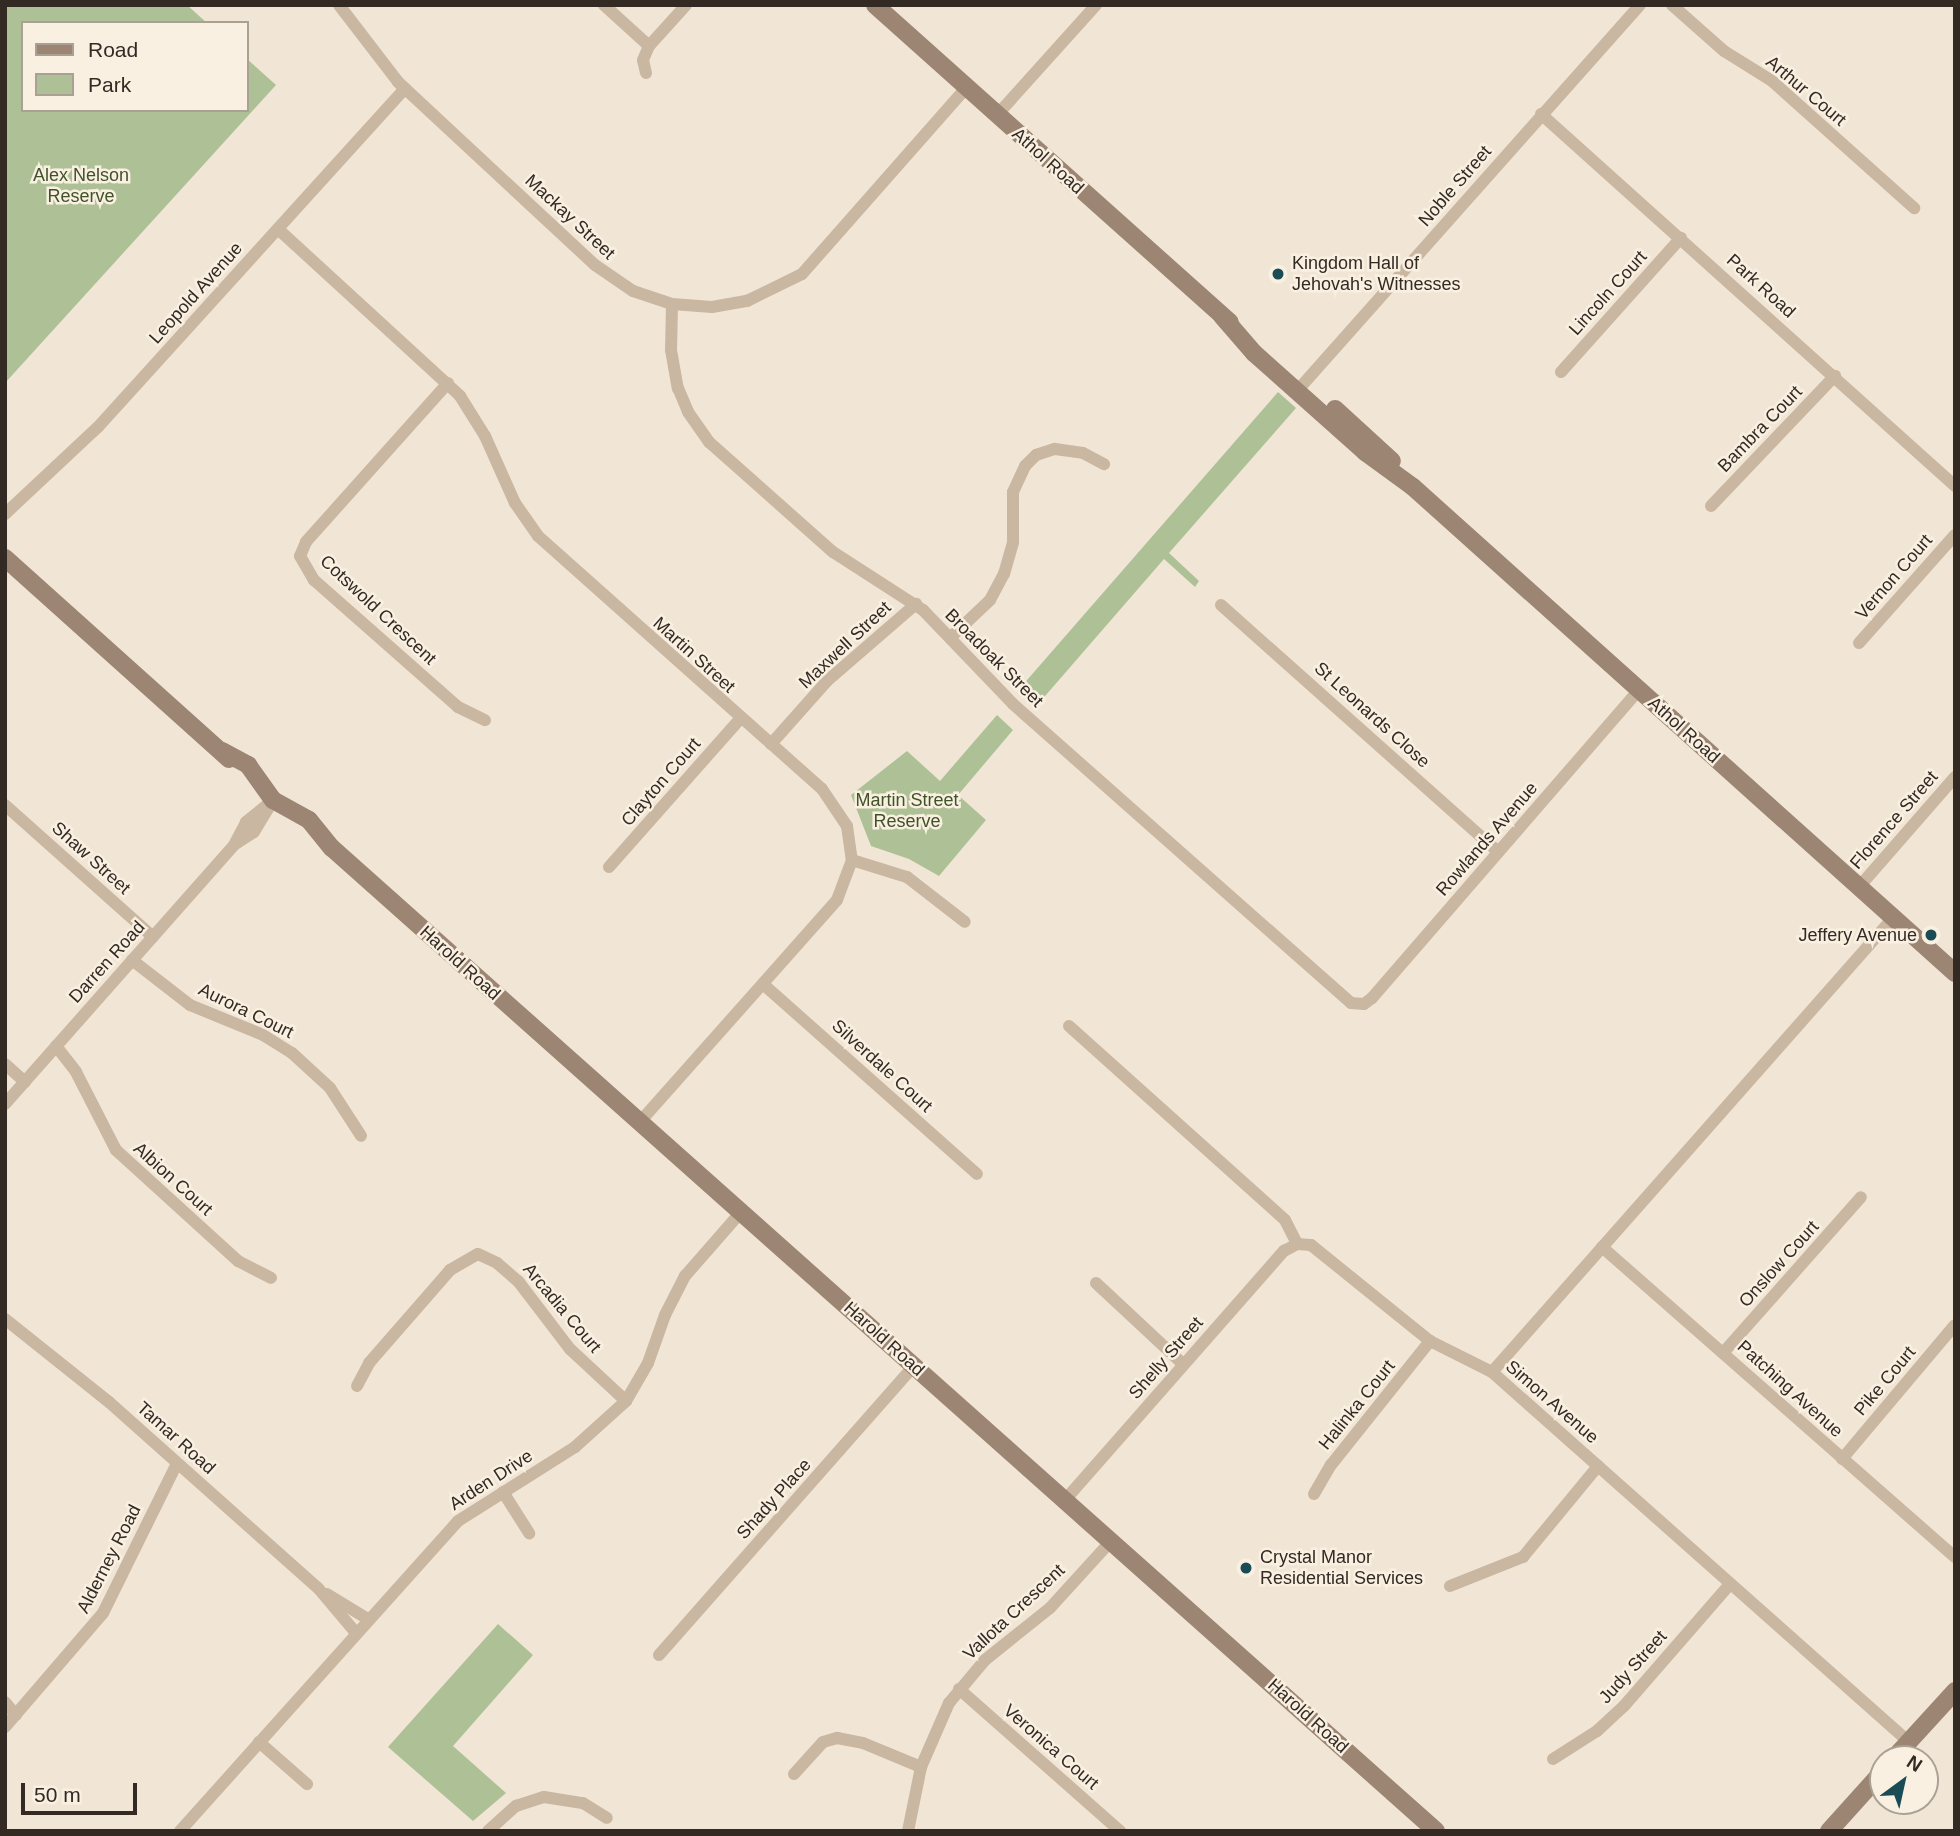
<!DOCTYPE html>
<style>
body{margin:0}
#map{position:relative;width:1960px;height:1836px;overflow:hidden;background:#f1e6d5;font-family:Arial,sans-serif}
div>[style]{position:absolute}
.green>*{inset:0;background:#aec095}
.street>*{height:12px;margin:-6px;padding:0 6px;transform-origin:6px;border-radius:6px;background:#c9b7a1}
.secondary>*{height:18px;margin:-9px;padding:0 9px;transform-origin:9px;border-radius:9px;background:#9c8573}
.dots>*{width:19px;height:19px;translate:-50% -50%;box-sizing:border-box;border:4px solid #f9f0e1;border-radius:50%}
span{translate:-50% -50%;white-space:nowrap;text-align:center;line-height:1.15;-webkit-text-stroke:5px #f9f0e1;paint-order:stroke}
.street-label{font-size:18px;color:#332a24}
.park-label{font-size:18px;color:#3f5228}
.poi-label{font-size:18px;color:#332a24}
.left{translate:0 -50%;text-align:left}
.right{translate:-100% -50%;text-align:right}
.frame{position:absolute;inset:0;border:7px solid #332a24;pointer-events:none}
.legend{position:absolute;left:21px;top:21px;width:228px;height:91px;box-sizing:border-box;background:#f9f0e1;border:2px solid #aaa195;margin:0;padding:9px 12px;list-style:none;font-size:21px;color:#332a24}
.legend li{display:flex;align-items:center;gap:14px;height:35px}
.legend b{width:35px;border:2px solid #aaa195}
.north{position:absolute;left:1869px;top:1745px;width:70px;height:70px;box-sizing:border-box;background:#f9f0e1;border:2px solid #aaa195;border-radius:50%;rotate:33deg;font-size:19px;font-weight:700;line-height:28px;text-align:center;color:#332a24}
.north::after{content:'';display:block;margin:auto;width:24px;height:32px;background:#194c55;clip-path:polygon(50% 0,100% 100%,50% 72%,0 100%)}
.scale{position:absolute;left:21px;top:1783px;width:116px;height:32px;box-sizing:border-box;border:4px solid #332a24;border-top:0;padding-left:9px;font-size:21px;line-height:24px;white-space:nowrap;color:#332a24;-webkit-text-stroke:5px #f9f0e1;paint-order:stroke}
</style>
<div id="map">
<div class="green">
<div style="clip-path:polygon(5px 5px,187px 5px,207px 23px,23px 23px,23px 110px,247px 110px,247px 59px,276px 85px,5px 383px)"></div>
<div style="clip-path:polygon(1278px 392px,1296px 408px,1169px 553px,1199px 581px,1195px 587px,1164px 559px,1039px 703px,1021px 687px)"></div>
<div style="clip-path:polygon(997px 715px,1013px 730px,958px 795px,986px 820px,939px 876px,909px 859px,871px 846px,851px 795px,907px 751px,940px 781px)"></div>
<div style="clip-path:polygon(498px 1624px,533px 1655px,453px 1746px,506px 1793px,473px 1821px,388px 1747px)"></div>
</div>
<div class="street">
<div style="left:339px;top:5px;width:97px;rotate:52.5deg"></div>
<div style="left:398px;top:82px;width:269px;rotate:42.9deg"></div>
<div style="left:595px;top:265px;width:46px;rotate:34.4deg"></div>
<div style="left:633px;top:291px;width:41px;rotate:18.4deg"></div>
<div style="left:672px;top:304px;width:40px;rotate:4.3deg"></div>
<div style="left:712px;top:307px;width:36px;rotate:-10deg"></div>
<div style="left:747px;top:301px;width:61px;rotate:-26.1deg"></div>
<div style="left:802px;top:274px;width:248px;rotate:-48.6deg"></div>
<div style="left:604px;top:5px;width:61px;rotate:42.3deg"></div>
<div style="left:649px;top:46px;width:55px;rotate:-47.9deg"></div>
<div style="left:1672px;top:5px;width:69px;rotate:41.5deg"></div>
<div style="left:1724px;top:51px;width:57px;rotate:32deg"></div>
<div style="left:1772px;top:81px;width:191px;rotate:41.8deg"></div>
<div style="left:646px;top:73px;width:13px;rotate:-103deg"></div>
<div style="left:643px;top:60px;width:15px;rotate:-67deg"></div>
<div style="left:1541px;top:114px;width:557px;rotate:41.94deg"></div>
<div style="left:997px;top:115px;width:148px;rotate:-48deg"></div>
<div style="left:278px;top:229px;width:247px;rotate:42.5deg"></div>
<div style="left:460px;top:396px;width:47px;rotate:58deg"></div>
<div style="left:485px;top:436px;width:73px;rotate:65.9deg"></div>
<div style="left:515px;top:503px;width:40px;rotate:55.1deg"></div>
<div style="left:538px;top:536px;width:380px;rotate:41.7deg"></div>
<div style="left:822px;top:789px;width:45px;rotate:56deg"></div>
<div style="left:847px;top:826px;width:34px;rotate:82deg"></div>
<div style="left:852px;top:860px;width:43px;rotate:110.6deg"></div>
<div style="left:837px;top:900px;width:297px;rotate:131.6deg"></div>
<div style="left:672px;top:304px;width:46px;rotate:91.2deg"></div>
<div style="left:671px;top:350px;width:39px;rotate:80deg"></div>
<div style="left:678px;top:388px;width:26px;rotate:67deg"></div>
<div style="left:688px;top:412px;width:37px;rotate:55deg"></div>
<div style="left:709px;top:442px;width:166px;rotate:41.6deg"></div>
<div style="left:833px;top:552px;width:107px;rotate:32.8deg"></div>
<div style="left:923px;top:610px;width:130px;rotate:46.2deg"></div>
<div style="left:1013px;top:704px;width:451px;rotate:41.5deg"></div>
<div style="left:1351px;top:1003px;width:13px;rotate:4deg"></div>
<div style="left:1364px;top:1004px;width:10px;rotate:-37deg"></div>
<div style="left:1372px;top:998px;width:408px;rotate:-49.1deg"></div>
<div style="left:1561px;top:372px;width:180px;rotate:-48.2deg"></div>
<div style="left:448px;top:383px;width:213px;rotate:131.8deg"></div>
<div style="left:306px;top:542px;width:15px;rotate:113deg"></div>
<div style="left:300px;top:556px;width:28px;rotate:60deg"></div>
<div style="left:314px;top:580px;width:192px;rotate:41.4deg"></div>
<div style="left:458px;top:707px;width:30px;rotate:26deg"></div>
<div style="left:1297px;top:391px;width:516px;rotate:-48.38deg"></div>
<div style="left:1711px;top:506px;width:180px;rotate:-46.4deg"></div>
<div style="left:5px;top:514px;width:127px;rotate:-43.1deg"></div>
<div style="left:98px;top:427px;width:457px;rotate:-47.8deg"></div>
<div style="left:1221px;top:605px;width:371px;rotate:41.7deg"></div>
<div style="left:950px;top:638px;width:55px;rotate:-43.5deg"></div>
<div style="left:990px;top:600px;width:30px;rotate:-62deg"></div>
<div style="left:1004px;top:574px;width:33px;rotate:-74deg"></div>
<div style="left:1013px;top:542px;width:50px;rotate:-90deg"></div>
<div style="left:1013px;top:492px;width:29px;rotate:-65deg"></div>
<div style="left:1025px;top:466px;width:16px;rotate:-45deg"></div>
<div style="left:1036px;top:455px;width:20px;rotate:-18deg"></div>
<div style="left:1055px;top:449px;width:28px;rotate:8deg"></div>
<div style="left:1083px;top:453px;width:24px;rotate:28deg"></div>
<div style="left:1859px;top:643px;width:144px;rotate:-48.4deg"></div>
<div style="left:771px;top:744px;width:84px;rotate:-48.4deg"></div>
<div style="left:827px;top:681px;width:118px;rotate:-40.9deg"></div>
<div style="left:5px;top:805px;width:198px;rotate:41.7deg"></div>
<div style="left:237px;top:843px;width:20px;rotate:-33deg"></div>
<div style="left:254px;top:832px;width:37px;rotate:-59deg"></div>
<div style="left:852px;top:860px;width:58px;rotate:17.2deg"></div>
<div style="left:907px;top:877px;width:73px;rotate:37.8deg"></div>
<div style="left:609px;top:867px;width:198px;rotate:-48.5deg"></div>
<div style="left:1859px;top:887px;width:146px;rotate:-48.9deg"></div>
<div style="left:132px;top:960px;width:73px;rotate:37.8deg"></div>
<div style="left:190px;top:1005px;width:79px;rotate:22.3deg"></div>
<div style="left:263px;top:1035px;width:34px;rotate:32deg"></div>
<div style="left:292px;top:1053px;width:52px;rotate:42.6deg"></div>
<div style="left:330px;top:1088px;width:57px;rotate:57.1deg"></div>
<div style="left:763px;top:984px;width:286px;rotate:41.6deg"></div>
<div style="left:1069px;top:1026px;width:290px;rotate:41.9deg"></div>
<div style="left:1285px;top:1220px;width:27px;rotate:63deg"></div>
<div style="left:1297px;top:1244px;width:14px;rotate:4deg"></div>
<div style="left:1311px;top:1245px;width:153px;rotate:38.9deg"></div>
<div style="left:1430px;top:1341px;width:69px;rotate:26.6deg"></div>
<div style="left:1492px;top:1372px;width:557px;rotate:41.58deg"></div>
<div style="left:56px;top:1046px;width:33px;rotate:52deg"></div>
<div style="left:76px;top:1072px;width:88px;rotate:62.9deg"></div>
<div style="left:116px;top:1150px;width:165px;rotate:42.3deg"></div>
<div style="left:238px;top:1261px;width:37px;rotate:27deg"></div>
<div style="left:5px;top:1064px;width:27px;rotate:42deg"></div>
<div style="left:5px;top:1104px;width:346px;rotate:-48.5deg"></div>
<div style="left:234px;top:845px;width:26px;rotate:-62deg"></div>
<div style="left:246px;top:822px;width:35px;rotate:-39deg"></div>
<div style="left:1602px;top:1247px;width:470px;rotate:41.3deg"></div>
<div style="left:1096px;top:1283px;width:119px;rotate:43deg"></div>
<div style="left:5px;top:1319px;width:133px;rotate:38.6deg"></div>
<div style="left:109px;top:1402px;width:280px;rotate:41.7deg"></div>
<div style="left:318px;top:1588px;width:59px;rotate:49.8deg"></div>
<div style="left:1723px;top:1353px;width:208px;rotate:-48.5deg"></div>
<div style="left:1492px;top:1372px;width:606px;rotate:-48.55deg"></div>
<div style="left:357px;top:1386px;width:26px;rotate:-62deg"></div>
<div style="left:369px;top:1363px;width:123px;rotate:-48.9deg"></div>
<div style="left:450px;top:1270px;width:32px;rotate:-30deg"></div>
<div style="left:478px;top:1254px;width:21px;rotate:25deg"></div>
<div style="left:497px;top:1263px;width:28px;rotate:41deg"></div>
<div style="left:518px;top:1281px;width:86px;rotate:52.6deg"></div>
<div style="left:570px;top:1349px;width:76px;rotate:42.9deg"></div>
<div style="left:1842px;top:1459px;width:175px;rotate:-49.9deg"></div>
<div style="left:503px;top:1492px;width:49px;rotate:57.6deg"></div>
<div style="left:1314px;top:1494px;width:34px;rotate:-60deg"></div>
<div style="left:1331px;top:1465px;width:159px;rotate:-51.4deg"></div>
<div style="left:1065px;top:1500px;width:332px;rotate:-48.7deg"></div>
<div style="left:1284px;top:1251px;width:15px;rotate:-28deg"></div>
<div style="left:1450px;top:1586px;width:79px;rotate:-21.7deg"></div>
<div style="left:1523px;top:1557px;width:118px;rotate:-50.5deg"></div>
<div style="left:327px;top:1594px;width:48px;rotate:31.4deg"></div>
<div style="left:659px;top:1655px;width:385px;rotate:-48.6deg"></div>
<div style="left:959px;top:1689px;width:215px;rotate:41.4deg"></div>
<div style="left:5px;top:1702px;width:17px;rotate:50deg"></div>
<div style="left:5px;top:1727px;width:150px;rotate:-49.3deg"></div>
<div style="left:103px;top:1613px;width:167px;rotate:-63.7deg"></div>
<div style="left:259px;top:1742px;width:64px;rotate:41.2deg"></div>
<div style="left:1553px;top:1759px;width:52px;rotate:-32.5deg"></div>
<div style="left:1597px;top:1731px;width:37px;rotate:-43deg"></div>
<div style="left:1624px;top:1706px;width:160px;rotate:-49deg"></div>
<div style="left:794px;top:1774px;width:43px;rotate:-47.8deg"></div>
<div style="left:823px;top:1742px;width:15px;rotate:-16deg"></div>
<div style="left:837px;top:1738px;width:26px;rotate:11deg"></div>
<div style="left:863px;top:1743px;width:63px;rotate:22.5deg"></div>
<div style="left:180px;top:1831px;width:416px;rotate:-48.1deg"></div>
<div style="left:458px;top:1521px;width:138px;rotate:-32.3deg"></div>
<div style="left:575px;top:1447px;width:69px;rotate:-42deg"></div>
<div style="left:626px;top:1401px;width:44px;rotate:-59.9deg"></div>
<div style="left:648px;top:1363px;width:51px;rotate:-70.5deg"></div>
<div style="left:665px;top:1315px;width:44px;rotate:-62.9deg"></div>
<div style="left:685px;top:1276px;width:85px;rotate:-48.8deg"></div>
<div style="left:488px;top:1831px;width:38px;rotate:-42deg"></div>
<div style="left:516px;top:1806px;width:29px;rotate:-18deg"></div>
<div style="left:544px;top:1797px;width:39px;rotate:9deg"></div>
<div style="left:583px;top:1803px;width:28px;rotate:32deg"></div>
<div style="left:908px;top:1831px;width:65px;rotate:-78.5deg"></div>
<div style="left:921px;top:1767px;width:70px;rotate:-66.4deg"></div>
<div style="left:949px;top:1703px;width:56px;rotate:-50.1deg"></div>
<div style="left:985px;top:1660px;width:83px;rotate:-38.7deg"></div>
<div style="left:1050px;top:1608px;width:91px;rotate:-47.7deg"></div>
</div>
<div class="secondary">
<div style="left:875px;top:5px;width:476px;rotate:41.8deg"></div>
<div style="left:1222px;top:316px;width:49px;rotate:49.1deg"></div>
<div style="left:1254px;top:353px;width:149px;rotate:41.7deg"></div>
<div style="left:1365px;top:452px;width:59px;rotate:36.1deg"></div>
<div style="left:1413px;top:487px;width:728px;rotate:41.88deg"></div>
<div style="left:1335px;top:409px;width:77px;rotate:42.4deg"></div>
<div style="left:5px;top:558px;width:301px;rotate:41.9deg"></div>
<div style="left:222px;top:751px;width:30px;rotate:28deg"></div>
<div style="left:248px;top:765px;width:43px;rotate:54.5deg"></div>
<div style="left:273px;top:800px;width:41px;rotate:29.1deg"></div>
<div style="left:309px;top:820px;width:36px;rotate:51deg"></div>
<div style="left:332px;top:848px;width:1478px;rotate:41.68deg"></div>
<div style="left:1893px;top:1759px;width:92px;rotate:-47.6deg"></div>
<div style="left:1829px;top:1831px;width:81px;rotate:-48deg"></div>
</div>
<div class="dots">
<div style="left:1278px;top:274px;background:#194c55"></div>
<div style="left:1931px;top:935px;background:#194c55"></div>
<div style="left:1246px;top:1568px;background:#194c55"></div>
</div>
<div class="street-label">
<span style="left:1806px;top:91px;rotate:40deg">Arthur Court</span>
<span style="left:1048px;top:161px;rotate:42deg">Athol Road</span>
<span style="left:1455px;top:186px;rotate:-49deg">Noble Street</span>
<span style="left:570px;top:217px;rotate:43deg">Mackay Street</span>
<span style="left:1761px;top:286px;rotate:42deg">Park Road</span>
<span style="left:196px;top:293px;rotate:-48deg">Leopold Avenue</span>
<span style="left:1608px;top:293px;rotate:-48deg">Lincoln Court</span>
<span style="left:1760px;top:429px;rotate:-46deg">Bambra Court</span>
<span style="left:1894px;top:577px;rotate:-49deg">Vernon Court</span>
<span style="left:378px;top:610px;rotate:43deg">Cotswold Crescent</span>
<span style="left:845px;top:645px;rotate:-43deg">Maxwell Street</span>
<span style="left:694px;top:655px;rotate:42deg">Martin Street</span>
<span style="left:994px;top:658px;rotate:45deg">Broadoak Street</span>
<span style="left:1372px;top:715px;rotate:42deg">St Leonards Close</span>
<span style="left:1684px;top:730px;rotate:42deg">Athol Road</span>
<span style="left:661px;top:782px;rotate:-49deg">Clayton Court</span>
<span style="left:1894px;top:820px;rotate:-49deg">Florence Street</span>
<span style="left:1487px;top:839px;rotate:-49deg">Rowlands Avenue</span>
<span style="left:91px;top:858px;rotate:42deg">Shaw Street</span>
<span style="left:107px;top:962px;rotate:-48deg">Darren Road</span>
<span style="left:460px;top:963px;rotate:42deg">Harold Road</span>
<span style="left:246px;top:1011px;rotate:26deg">Aurora Court</span>
<span style="left:882px;top:1066px;rotate:42deg">Silverdale Court</span>
<span style="left:173px;top:1179px;rotate:42deg">Albion Court</span>
<span style="left:1779px;top:1264px;rotate:-48deg">Onslow Court</span>
<span style="left:562px;top:1308px;rotate:50deg">Arcadia Court</span>
<span style="left:884px;top:1339px;rotate:42deg">Harold Road</span>
<span style="left:1166px;top:1358px;rotate:-49deg">Shelly Street</span>
<span style="left:1885px;top:1381px;rotate:-50deg">Pike Court</span>
<span style="left:1790px;top:1389px;rotate:42deg">Patching Avenue</span>
<span style="left:1552px;top:1402px;rotate:41deg">Simon Avenue</span>
<span style="left:1357px;top:1405px;rotate:-51deg">Halinka Court</span>
<span style="left:176px;top:1438px;rotate:42deg">Tamar Road</span>
<span style="left:491px;top:1480px;rotate:-33deg">Arden Drive</span>
<span style="left:774px;top:1499px;rotate:-48deg">Shady Place</span>
<span style="left:109px;top:1559px;rotate:-63deg">Alderney Road</span>
<span style="left:1014px;top:1612px;rotate:-43deg">Vallota Crescent</span>
<span style="left:1633px;top:1667px;rotate:-48deg">Judy Street</span>
<span style="left:1308px;top:1716px;rotate:42deg">Harold Road</span>
<span style="left:1051px;top:1747px;rotate:41deg">Veronica Court</span>
</div>
<div class="park-label">
<span style="left:81px;top:186px">Alex Nelson<br>Reserve</span>
<span style="left:907px;top:811px">Martin Street<br>Reserve</span>
</div>
<div class="poi-label">
<span class="left" style="left:1292px;top:274px">Kingdom Hall of<br>Jehovah's Witnesses</span>
<span class="right" style="left:1917px;top:935px">Jeffery Avenue</span>
<span class="left" style="left:1260px;top:1568px">Crystal Manor<br>Residential Services</span>
</div>
<div class="frame"></div>
<ul class="legend">
<li><b style="height:9px;background:#9c8573"></b>Road</li>
<li><b style="height:19px;background:#aec095"></b>Park</li>
</ul>
<div class="north">N</div>
<div class="scale">50 m</div>
</div>
